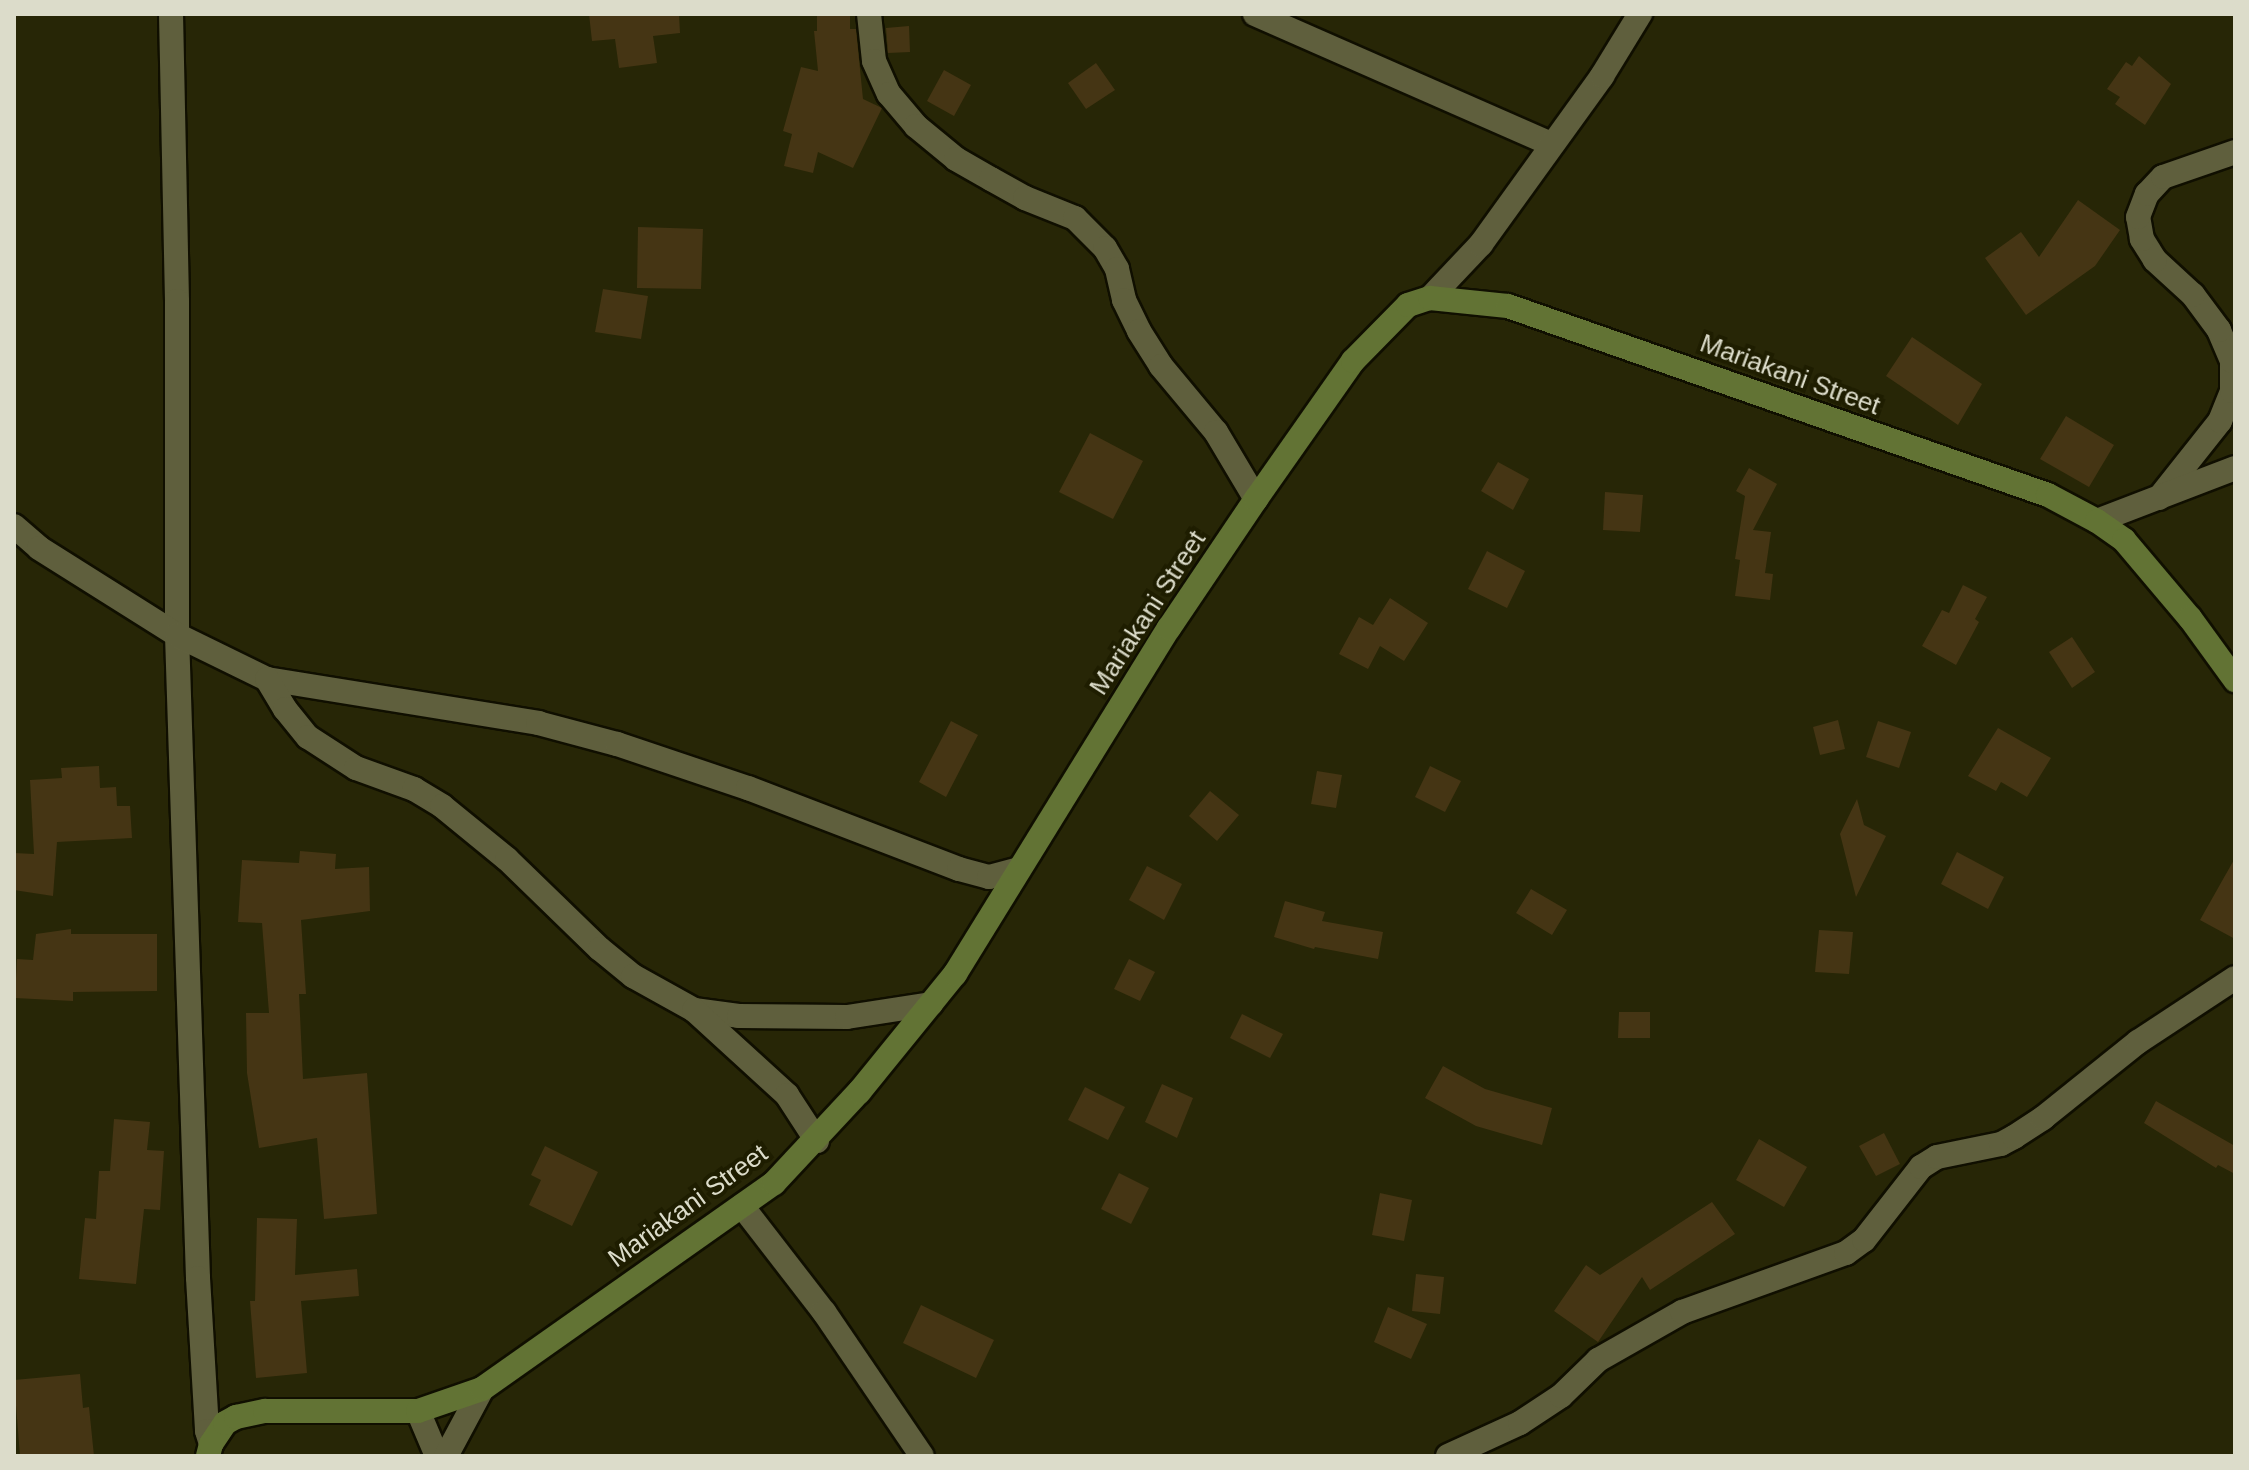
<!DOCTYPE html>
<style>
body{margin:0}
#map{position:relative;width:2249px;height:1470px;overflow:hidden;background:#272606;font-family:Helvetica,sans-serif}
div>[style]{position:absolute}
.building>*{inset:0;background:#453514}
.roads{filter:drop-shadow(2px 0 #100f00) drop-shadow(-2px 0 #100f00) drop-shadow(0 2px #100f00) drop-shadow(0 -2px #100f00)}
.street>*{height:24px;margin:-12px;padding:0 12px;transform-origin:12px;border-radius:12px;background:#5f5f3d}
.secondary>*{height:24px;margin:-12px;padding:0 12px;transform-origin:12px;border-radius:12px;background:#627334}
span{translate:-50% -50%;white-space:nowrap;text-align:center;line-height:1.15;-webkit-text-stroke:8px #1e1d00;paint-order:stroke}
.street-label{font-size:26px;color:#dcdcca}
.frame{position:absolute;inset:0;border:16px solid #dcdcca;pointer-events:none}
</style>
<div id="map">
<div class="building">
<div style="clip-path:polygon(589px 14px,679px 14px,680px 33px,653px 36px,657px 63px,619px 68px,615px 39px,592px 41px)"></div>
<div style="clip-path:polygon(817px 14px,850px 14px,850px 29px,856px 29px,863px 99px,882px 108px,853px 168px,818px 152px,813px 173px,784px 166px,792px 134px,783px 131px,801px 67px,818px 71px,814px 31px,817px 31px)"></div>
<div style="clip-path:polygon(909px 26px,910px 52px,888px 53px,886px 28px)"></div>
<div style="clip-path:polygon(2139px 56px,2171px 84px,2145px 125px,2115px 104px,2120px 97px,2107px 89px,2126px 62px,2132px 66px)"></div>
<div style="clip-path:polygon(1096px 63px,1115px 90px,1086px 109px,1068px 83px)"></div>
<div style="clip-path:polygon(944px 70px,971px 85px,954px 116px,927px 101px)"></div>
<div style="clip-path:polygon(2078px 200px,2120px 230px,2095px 266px,2026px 315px,1985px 258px,2021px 232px,2039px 257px)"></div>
<div style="clip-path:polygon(638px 227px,703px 229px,701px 289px,637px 288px)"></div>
<div style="clip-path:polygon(603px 289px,648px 296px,641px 339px,595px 332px)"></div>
<div style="clip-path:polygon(1912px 337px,1982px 384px,1958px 425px,1886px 376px)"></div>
<div style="clip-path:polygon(2066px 416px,2114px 445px,2089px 487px,2040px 459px)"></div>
<div style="clip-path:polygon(1090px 433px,1143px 461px,1113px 519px,1059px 492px)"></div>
<div style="clip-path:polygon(1498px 462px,1529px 479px,1513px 510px,1481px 491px)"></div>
<div style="clip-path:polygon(1749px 468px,1777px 484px,1753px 530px,1771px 532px,1765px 573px,1773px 574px,1770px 600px,1735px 596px,1740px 560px,1735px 559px,1745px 496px,1736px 491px)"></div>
<div style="clip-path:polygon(1605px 492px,1643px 495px,1640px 532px,1603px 530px)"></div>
<div style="clip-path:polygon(1487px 551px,1525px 571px,1507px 608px,1468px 589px)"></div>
<div style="clip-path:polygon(1963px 585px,1987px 597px,1975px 619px,1979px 622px,1956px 665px,1922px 646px,1942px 610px,1949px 613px)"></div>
<div style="clip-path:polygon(1390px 598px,1428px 623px,1404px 661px,1380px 646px,1368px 669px,1339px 654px,1359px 617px,1373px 625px)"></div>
<div style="clip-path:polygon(2072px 637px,2095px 672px,2072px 688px,2049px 652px)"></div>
<div style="clip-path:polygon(1838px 720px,1845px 749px,1820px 755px,1813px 727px)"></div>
<div style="clip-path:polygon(951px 721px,978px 735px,946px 797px,919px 782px)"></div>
<div style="clip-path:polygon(1878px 721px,1911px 732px,1899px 768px,1866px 757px)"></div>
<div style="clip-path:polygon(1998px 728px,2051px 758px,2027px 797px,2001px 782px,1996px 791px,1968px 776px)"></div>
<div style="clip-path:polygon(99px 766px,100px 788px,116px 787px,117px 806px,130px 806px,132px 838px,57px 842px,53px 896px,14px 890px,14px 853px,34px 854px,30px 780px,62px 778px,61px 768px)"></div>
<div style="clip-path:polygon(1430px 766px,1461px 781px,1445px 812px,1415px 797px)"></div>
<div style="clip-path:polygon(1317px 771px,1342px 775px,1336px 808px,1311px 804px)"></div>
<div style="clip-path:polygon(1210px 791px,1239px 815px,1217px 841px,1189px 816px)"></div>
<div style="clip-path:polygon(1857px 799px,1864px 825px,1886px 836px,1856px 897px,1840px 834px)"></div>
<div style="clip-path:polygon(300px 851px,336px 854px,335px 869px,369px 867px,370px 911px,301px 920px,306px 994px,299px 994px,303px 1079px,367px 1073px,377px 1214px,324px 1219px,317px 1138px,259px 1148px,247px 1073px,246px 1013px,269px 1013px,262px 923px,238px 922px,242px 860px,299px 863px)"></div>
<div style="clip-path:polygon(1957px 852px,2004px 877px,1988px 909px,1941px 884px)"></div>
<div style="clip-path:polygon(2235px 858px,2235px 939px,2200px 920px)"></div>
<div style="clip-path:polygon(1147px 866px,1182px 884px,1164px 920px,1129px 900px)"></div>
<div style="clip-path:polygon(1531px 889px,1567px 910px,1552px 935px,1516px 913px)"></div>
<div style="clip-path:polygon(1285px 901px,1325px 912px,1322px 921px,1383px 932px,1378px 959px,1315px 947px,1314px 949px,1274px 937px)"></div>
<div style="clip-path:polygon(71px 929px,71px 934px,157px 934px,157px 991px,73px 992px,73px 1001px,15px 998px,17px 959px,33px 960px,36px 934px)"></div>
<div style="clip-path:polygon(1819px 930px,1853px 932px,1849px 974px,1815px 972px)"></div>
<div style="clip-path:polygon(1129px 959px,1155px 972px,1140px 1001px,1114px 989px)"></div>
<div style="clip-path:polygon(1619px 1012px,1650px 1012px,1650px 1038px,1618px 1038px)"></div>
<div style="clip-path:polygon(1242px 1014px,1283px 1034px,1270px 1058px,1230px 1038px)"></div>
<div style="clip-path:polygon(1443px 1066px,1485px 1089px,1552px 1108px,1542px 1145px,1476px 1126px,1425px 1098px)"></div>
<div style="clip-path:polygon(1162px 1084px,1193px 1098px,1177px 1138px,1145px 1122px)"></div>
<div style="clip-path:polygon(1085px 1087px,1125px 1107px,1108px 1140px,1068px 1120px)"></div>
<div style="clip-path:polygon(2156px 1101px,2235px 1146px,2235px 1174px,2218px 1165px,2216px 1168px,2144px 1123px)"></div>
<div style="clip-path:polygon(114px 1119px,150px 1122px,147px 1150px,164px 1151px,160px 1210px,144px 1209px,136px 1284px,79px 1279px,85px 1218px,96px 1219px,99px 1171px,110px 1171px)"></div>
<div style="clip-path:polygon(1884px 1133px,1900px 1164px,1876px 1176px,1859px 1146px)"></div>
<div style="clip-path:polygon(1759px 1139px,1807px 1167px,1784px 1207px,1736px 1180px)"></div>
<div style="clip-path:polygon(545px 1146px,598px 1172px,572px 1226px,529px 1205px,541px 1180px,531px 1175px)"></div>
<div style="clip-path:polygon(1119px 1173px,1149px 1188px,1131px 1224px,1101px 1209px)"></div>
<div style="clip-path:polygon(1380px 1193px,1412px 1200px,1404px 1241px,1372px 1235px)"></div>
<div style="clip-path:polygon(1712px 1202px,1735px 1234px,1650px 1290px,1642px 1277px,1598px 1342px,1554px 1311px,1586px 1265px,1600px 1275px)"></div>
<div style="clip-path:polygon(257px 1218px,297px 1219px,295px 1275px,357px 1269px,359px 1296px,301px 1301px,307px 1373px,256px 1378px,250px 1301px,255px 1301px)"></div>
<div style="clip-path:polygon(1416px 1274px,1444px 1277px,1440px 1314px,1412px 1311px)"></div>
<div style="clip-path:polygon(921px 1305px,994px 1340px,976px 1378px,903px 1343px)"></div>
<div style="clip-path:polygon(1388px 1307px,1427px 1324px,1411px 1359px,1374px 1342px)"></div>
<div style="clip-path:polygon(80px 1374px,83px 1408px,89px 1407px,94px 1456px,20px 1456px,14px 1380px)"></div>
</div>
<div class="roads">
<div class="street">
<div style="left:171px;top:14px;width:287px;rotate:88.8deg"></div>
<div style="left:177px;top:301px;width:334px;rotate:90deg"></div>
<div style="left:177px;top:635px;width:643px;rotate:88.13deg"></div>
<div style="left:198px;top:1278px;width:153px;rotate:86.6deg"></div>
<div style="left:207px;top:1431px;width:14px;rotate:73deg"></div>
<div style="left:869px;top:14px;width:47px;rotate:83.9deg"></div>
<div style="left:874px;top:61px;width:36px;rotate:66deg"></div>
<div style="left:889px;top:94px;width:42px;rotate:49.8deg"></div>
<div style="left:916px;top:126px;width:52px;rotate:39.5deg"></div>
<div style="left:956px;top:159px;width:40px;rotate:29.7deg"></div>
<div style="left:991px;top:179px;width:39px;rotate:29deg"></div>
<div style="left:1025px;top:198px;width:54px;rotate:21.8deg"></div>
<div style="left:1075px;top:218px;width:42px;rotate:45deg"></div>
<div style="left:1105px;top:248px;width:24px;rotate:60deg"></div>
<div style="left:1117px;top:269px;width:32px;rotate:77deg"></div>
<div style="left:1124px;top:300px;width:34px;rotate:64deg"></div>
<div style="left:1139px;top:331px;width:41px;rotate:57.8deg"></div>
<div style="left:1161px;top:366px;width:86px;rotate:50.2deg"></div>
<div style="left:1216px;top:432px;width:78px;rotate:59.2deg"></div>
<div style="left:1255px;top:14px;width:323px;rotate:23.7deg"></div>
<div style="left:1430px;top:298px;width:74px;rotate:-46.6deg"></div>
<div style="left:1481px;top:244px;width:207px;rotate:-54.2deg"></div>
<div style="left:1602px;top:76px;width:73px;rotate:-58.5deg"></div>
<div style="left:2159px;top:498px;width:98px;rotate:-51.6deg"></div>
<div style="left:2220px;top:421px;width:32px;rotate:-68deg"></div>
<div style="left:2232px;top:391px;width:30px;rotate:-90deg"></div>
<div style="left:2232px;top:361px;width:34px;rotate:-113deg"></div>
<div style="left:2219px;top:330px;width:44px;rotate:-126.6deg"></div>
<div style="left:2193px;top:295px;width:52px;rotate:-137.4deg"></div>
<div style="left:2155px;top:260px;width:25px;rotate:-122deg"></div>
<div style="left:2142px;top:239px;width:22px;rotate:-100deg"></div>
<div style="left:2138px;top:217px;width:25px;rotate:-69deg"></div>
<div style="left:2147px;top:194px;width:23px;rotate:-47deg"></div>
<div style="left:2163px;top:177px;width:76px;rotate:-19.1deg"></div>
<div style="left:2097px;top:521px;width:148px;rotate:-21deg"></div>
<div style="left:14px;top:526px;width:33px;rotate:41deg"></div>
<div style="left:39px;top:548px;width:163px;rotate:32.2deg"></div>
<div style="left:177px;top:635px;width:100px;rotate:26.1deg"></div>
<div style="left:267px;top:679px;width:275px;rotate:9.2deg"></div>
<div style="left:538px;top:723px;width:82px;rotate:14.9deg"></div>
<div style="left:617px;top:744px;width:138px;rotate:18.6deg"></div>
<div style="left:748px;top:788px;width:226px;rotate:21deg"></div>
<div style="left:959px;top:869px;width:31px;rotate:15deg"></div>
<div style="left:989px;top:877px;width:31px;rotate:-15deg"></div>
<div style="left:267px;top:679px;width:35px;rotate:59deg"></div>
<div style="left:285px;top:709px;width:36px;rotate:51deg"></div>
<div style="left:308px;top:737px;width:57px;rotate:32.9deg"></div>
<div style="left:356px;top:768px;width:62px;rotate:19.9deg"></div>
<div style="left:414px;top:789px;width:33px;rotate:31deg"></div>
<div style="left:442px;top:806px;width:84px;rotate:39.2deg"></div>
<div style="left:507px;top:859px;width:129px;rotate:44.1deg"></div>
<div style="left:600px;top:949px;width:43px;rotate:39.3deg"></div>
<div style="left:633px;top:976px;width:70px;rotate:29.1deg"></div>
<div style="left:694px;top:1010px;width:45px;rotate:7.6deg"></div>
<div style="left:739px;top:1016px;width:108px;rotate:0.5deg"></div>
<div style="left:847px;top:1017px;width:85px;rotate:-8.8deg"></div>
<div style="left:694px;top:1010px;width:126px;rotate:42.4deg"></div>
<div style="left:787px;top:1095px;width:55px;rotate:56.9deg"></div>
<div style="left:742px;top:1206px;width:134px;rotate:52.3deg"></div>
<div style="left:824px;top:1312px;width:174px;rotate:55.8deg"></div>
<div style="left:418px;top:1411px;width:49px;rotate:67.1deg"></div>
<div style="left:446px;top:1456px;width:76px;rotate:-61.8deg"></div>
<div style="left:1448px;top:1456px;width:79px;rotate:-24.6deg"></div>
<div style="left:1520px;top:1423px;width:49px;rotate:-33.4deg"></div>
<div style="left:1561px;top:1396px;width:52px;rotate:-44.2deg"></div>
<div style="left:1598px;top:1360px;width:97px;rotate:-29.7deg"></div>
<div style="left:1682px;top:1312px;width:174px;rotate:-19.8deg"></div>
<div style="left:1846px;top:1253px;width:22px;rotate:-36deg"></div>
<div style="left:1864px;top:1240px;width:93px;rotate:-52deg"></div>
<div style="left:1921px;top:1167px;width:19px;rotate:-32deg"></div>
<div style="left:1937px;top:1157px;width:65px;rotate:-11.5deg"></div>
<div style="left:2001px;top:1144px;width:15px;rotate:-28deg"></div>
<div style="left:2014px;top:1137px;width:35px;rotate:-33deg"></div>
<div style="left:2043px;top:1118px;width:122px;rotate:-38.7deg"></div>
<div style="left:2138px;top:1042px;width:116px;rotate:-33.4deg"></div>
</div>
<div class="secondary">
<div style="left:208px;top:1456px;width:12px;rotate:-76deg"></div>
<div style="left:211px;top:1444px;width:25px;rotate:-56deg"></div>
<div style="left:225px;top:1423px;width:13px;rotate:-29deg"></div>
<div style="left:236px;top:1417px;width:30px;rotate:-12deg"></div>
<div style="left:265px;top:1411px;width:153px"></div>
<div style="left:418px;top:1411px;width:68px;rotate:-19deg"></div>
<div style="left:482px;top:1389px;width:357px;rotate:-35.2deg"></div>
<div style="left:774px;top:1183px;width:125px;rotate:-47deg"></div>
<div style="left:859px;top:1092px;width:152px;rotate:-50.9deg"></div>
<div style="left:955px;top:974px;width:407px;rotate:-58.3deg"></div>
<div style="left:1169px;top:628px;width:156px;rotate:-56deg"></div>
<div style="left:1256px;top:499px;width:169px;rotate:-54.9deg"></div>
<div style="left:1353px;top:361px;width:78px;rotate:-45.5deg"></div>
<div style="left:1408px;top:305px;width:23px;rotate:-18deg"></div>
<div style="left:1430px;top:298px;width:78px;rotate:5.9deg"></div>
<div style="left:1508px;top:306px;width:572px;rotate:19.29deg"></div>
<div style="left:2048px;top:495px;width:55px;rotate:28deg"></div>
<div style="left:2097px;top:521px;width:33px;rotate:35deg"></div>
<div style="left:2124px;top:540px;width:102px;rotate:49.8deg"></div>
<div style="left:2190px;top:618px;width:77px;rotate:54deg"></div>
</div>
</div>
<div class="street-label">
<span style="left:1790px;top:375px;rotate:20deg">Mariakani Street</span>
<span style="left:1148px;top:613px;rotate:-57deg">Mariakani Street</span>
<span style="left:688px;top:1206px;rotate:-36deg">Mariakani Street</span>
</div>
<div class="frame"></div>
</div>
